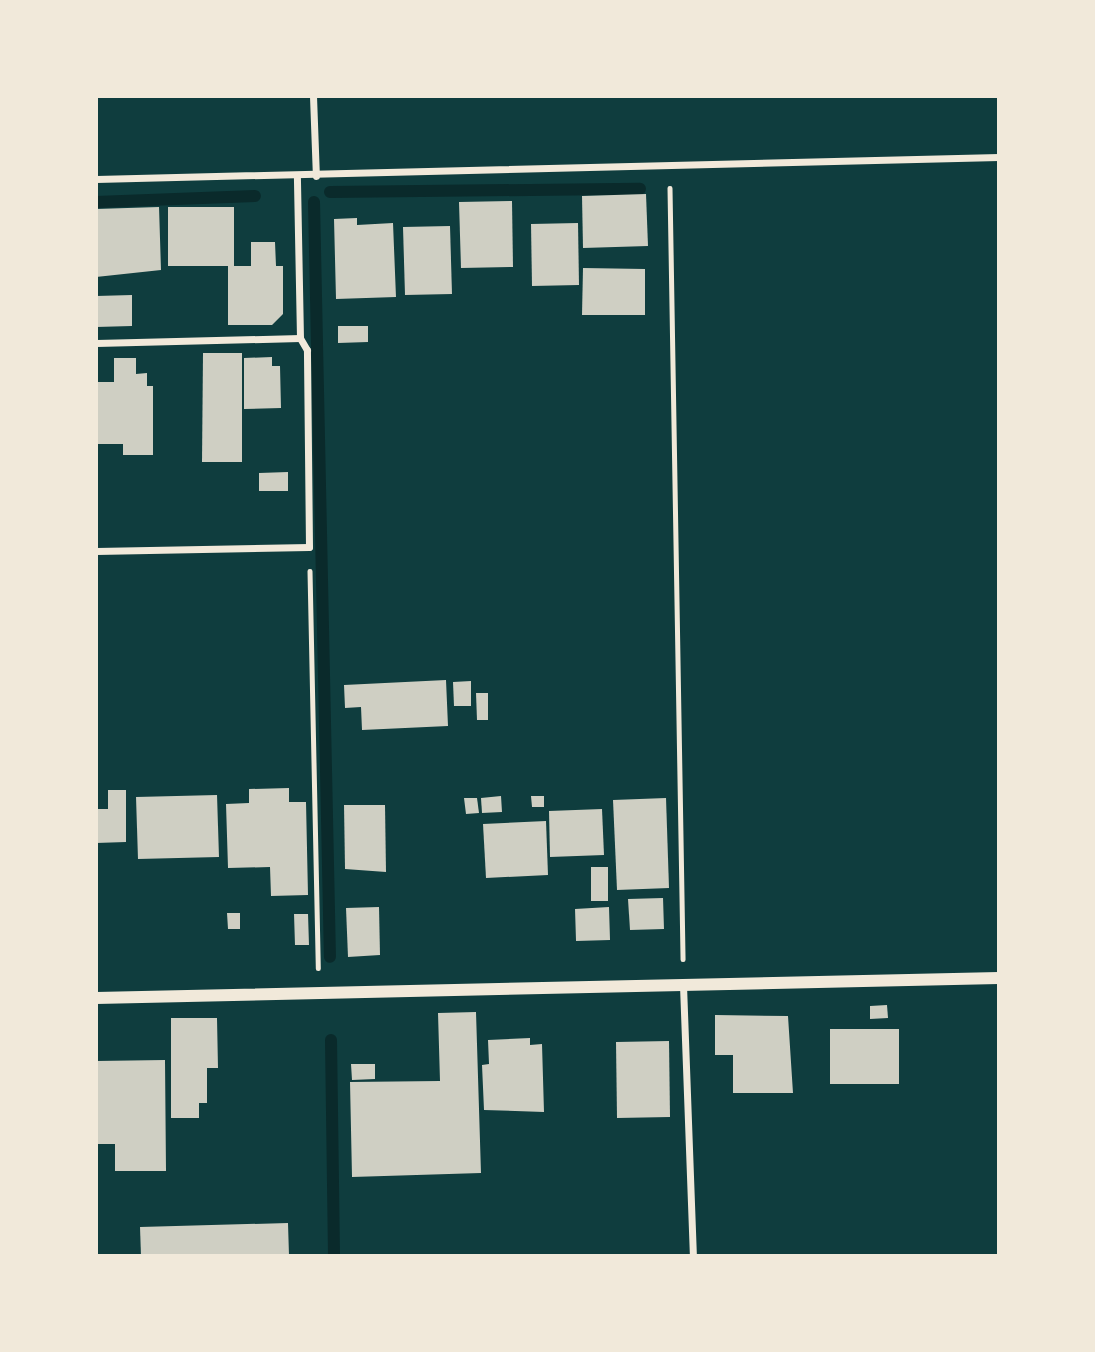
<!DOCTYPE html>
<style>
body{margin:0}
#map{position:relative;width:1095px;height:1352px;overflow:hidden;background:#0f3d3e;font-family:"Fira Sans",sans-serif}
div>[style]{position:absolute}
.stream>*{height:12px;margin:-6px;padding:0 6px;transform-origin:6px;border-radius:6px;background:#0a2a2b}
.building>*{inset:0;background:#cfcfc3}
.path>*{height:4.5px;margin:-2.25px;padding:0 2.25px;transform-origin:2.25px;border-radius:2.25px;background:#f1e9da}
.minor>*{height:7px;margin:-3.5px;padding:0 3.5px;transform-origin:3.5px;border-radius:3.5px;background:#f1e9da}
.tertiary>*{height:12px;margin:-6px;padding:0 6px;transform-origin:6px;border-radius:6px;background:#f1e9da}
span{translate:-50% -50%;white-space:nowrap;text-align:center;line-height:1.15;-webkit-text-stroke:5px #f1e9da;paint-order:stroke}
.frame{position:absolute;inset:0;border:98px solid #f1e9da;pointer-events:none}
</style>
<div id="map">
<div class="stream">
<div style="left:330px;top:192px;width:310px;rotate:-0.6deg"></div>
<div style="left:96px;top:202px;width:159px;rotate:-2.2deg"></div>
<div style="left:314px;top:202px;width:755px;rotate:88.79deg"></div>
<div style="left:331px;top:1040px;width:216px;rotate:89.2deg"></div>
</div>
<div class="building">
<div style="clip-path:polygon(646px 194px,648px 246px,583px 248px,582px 196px)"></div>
<div style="clip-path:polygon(512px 201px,513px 267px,461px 268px,459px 202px)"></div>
<div style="clip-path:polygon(159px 207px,161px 270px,96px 277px,96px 209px)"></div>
<div style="clip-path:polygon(168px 207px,234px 207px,234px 266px,251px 266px,251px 242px,275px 242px,276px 266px,283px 266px,283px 314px,272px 325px,228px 325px,228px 266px,168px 266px)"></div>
<div style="clip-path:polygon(357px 218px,357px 225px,393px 223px,396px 297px,336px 299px,334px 219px)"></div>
<div style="clip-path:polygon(578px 223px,579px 285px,532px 286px,531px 224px)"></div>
<div style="clip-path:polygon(450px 226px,452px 294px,405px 295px,403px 227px)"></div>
<div style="clip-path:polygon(583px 268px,645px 269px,645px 315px,582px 315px)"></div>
<div style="clip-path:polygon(132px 295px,132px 326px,96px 327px,96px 296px)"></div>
<div style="clip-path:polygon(338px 326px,368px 326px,368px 342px,338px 343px)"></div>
<div style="clip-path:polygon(203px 353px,242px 353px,242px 462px,202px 462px)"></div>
<div style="clip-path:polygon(272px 357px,272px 366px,280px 366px,281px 408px,244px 409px,244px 358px)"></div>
<div style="clip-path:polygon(114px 358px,136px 358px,136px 374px,147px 373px,147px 386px,153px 386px,153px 455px,123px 455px,123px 444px,96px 444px,96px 382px,114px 382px)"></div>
<div style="clip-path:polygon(288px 472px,288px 491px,259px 491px,259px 473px)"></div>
<div style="clip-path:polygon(446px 680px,448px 726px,362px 730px,361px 707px,345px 708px,344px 685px)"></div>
<div style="clip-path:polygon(471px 681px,471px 706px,454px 706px,453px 682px)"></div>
<div style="clip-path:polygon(476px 693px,488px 693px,488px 720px,477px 720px)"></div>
<div style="clip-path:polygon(289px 788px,289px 802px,306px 802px,308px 895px,271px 896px,270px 867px,228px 868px,226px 804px,249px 803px,249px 789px)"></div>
<div style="clip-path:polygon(108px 790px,126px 790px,126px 842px,96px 843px,96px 809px,108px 809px)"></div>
<div style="clip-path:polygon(217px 795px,219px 857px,138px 859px,136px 797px)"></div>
<div style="clip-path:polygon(501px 796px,502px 812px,482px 813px,481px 798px)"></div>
<div style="clip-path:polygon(531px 796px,544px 796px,544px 807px,532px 807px)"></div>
<div style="clip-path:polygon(464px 798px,477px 798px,479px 813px,466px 814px)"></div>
<div style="clip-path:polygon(666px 798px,669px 888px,617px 890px,613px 800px)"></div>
<div style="clip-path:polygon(344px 805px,385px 805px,386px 872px,345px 869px)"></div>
<div style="clip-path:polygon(602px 809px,604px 855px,550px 857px,549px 811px)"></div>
<div style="clip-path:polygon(546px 821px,548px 875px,486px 878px,483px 824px)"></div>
<div style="clip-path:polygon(591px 867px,608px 867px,608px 901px,591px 901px)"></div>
<div style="clip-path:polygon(663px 898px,664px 929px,630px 930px,628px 899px)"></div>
<div style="clip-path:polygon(379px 907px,380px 955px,348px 957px,346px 908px)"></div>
<div style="clip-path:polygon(609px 907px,610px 940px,576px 941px,575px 909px)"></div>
<div style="clip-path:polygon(227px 913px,240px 913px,240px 929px,228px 929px)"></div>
<div style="clip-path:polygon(294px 914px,308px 914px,309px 945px,295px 945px)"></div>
<div style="clip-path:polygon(887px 1005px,888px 1018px,870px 1019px,870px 1006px)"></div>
<div style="clip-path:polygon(476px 1012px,481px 1173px,352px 1177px,350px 1082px,440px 1081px,438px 1013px)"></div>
<div style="clip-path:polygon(715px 1015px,788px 1016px,793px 1093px,733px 1093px,733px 1055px,715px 1055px)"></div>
<div style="clip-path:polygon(171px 1018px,217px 1018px,218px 1068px,207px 1068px,207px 1103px,199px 1103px,199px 1118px,171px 1118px)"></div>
<div style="clip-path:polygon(830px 1029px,899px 1029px,899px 1084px,830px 1084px)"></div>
<div style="clip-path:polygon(530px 1038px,530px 1045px,542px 1044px,544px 1112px,484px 1110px,482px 1065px,489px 1064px,488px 1040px)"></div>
<div style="clip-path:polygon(669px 1041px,670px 1117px,617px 1118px,616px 1042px)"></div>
<div style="clip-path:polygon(165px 1060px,166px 1171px,115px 1171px,115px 1144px,96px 1144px,96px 1061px)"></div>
<div style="clip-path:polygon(351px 1064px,375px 1064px,375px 1079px,352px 1080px)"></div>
<div style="clip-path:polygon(288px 1223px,289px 1256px,141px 1256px,140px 1227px)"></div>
</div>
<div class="path">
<div style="left:670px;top:188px;width:771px;rotate:89.03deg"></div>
<div style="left:310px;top:571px;width:397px;rotate:88.8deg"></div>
</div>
<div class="minor">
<div style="left:313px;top:96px;width:80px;rotate:87.9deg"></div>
<div style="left:96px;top:179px;width:903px;rotate:-1.4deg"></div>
<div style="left:96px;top:343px;width:204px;rotate:-1.4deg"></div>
<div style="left:96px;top:551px;width:213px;rotate:-1.1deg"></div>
<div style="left:309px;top:547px;width:197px;rotate:-90.6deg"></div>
<div style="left:307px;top:350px;width:14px;rotate:-120deg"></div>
<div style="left:300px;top:338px;width:161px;rotate:-91.1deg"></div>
<div style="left:683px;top:985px;width:271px;rotate:87.9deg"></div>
</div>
<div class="tertiary">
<div style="left:96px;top:998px;width:903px;rotate:-1.27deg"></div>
</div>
<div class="frame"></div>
</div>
